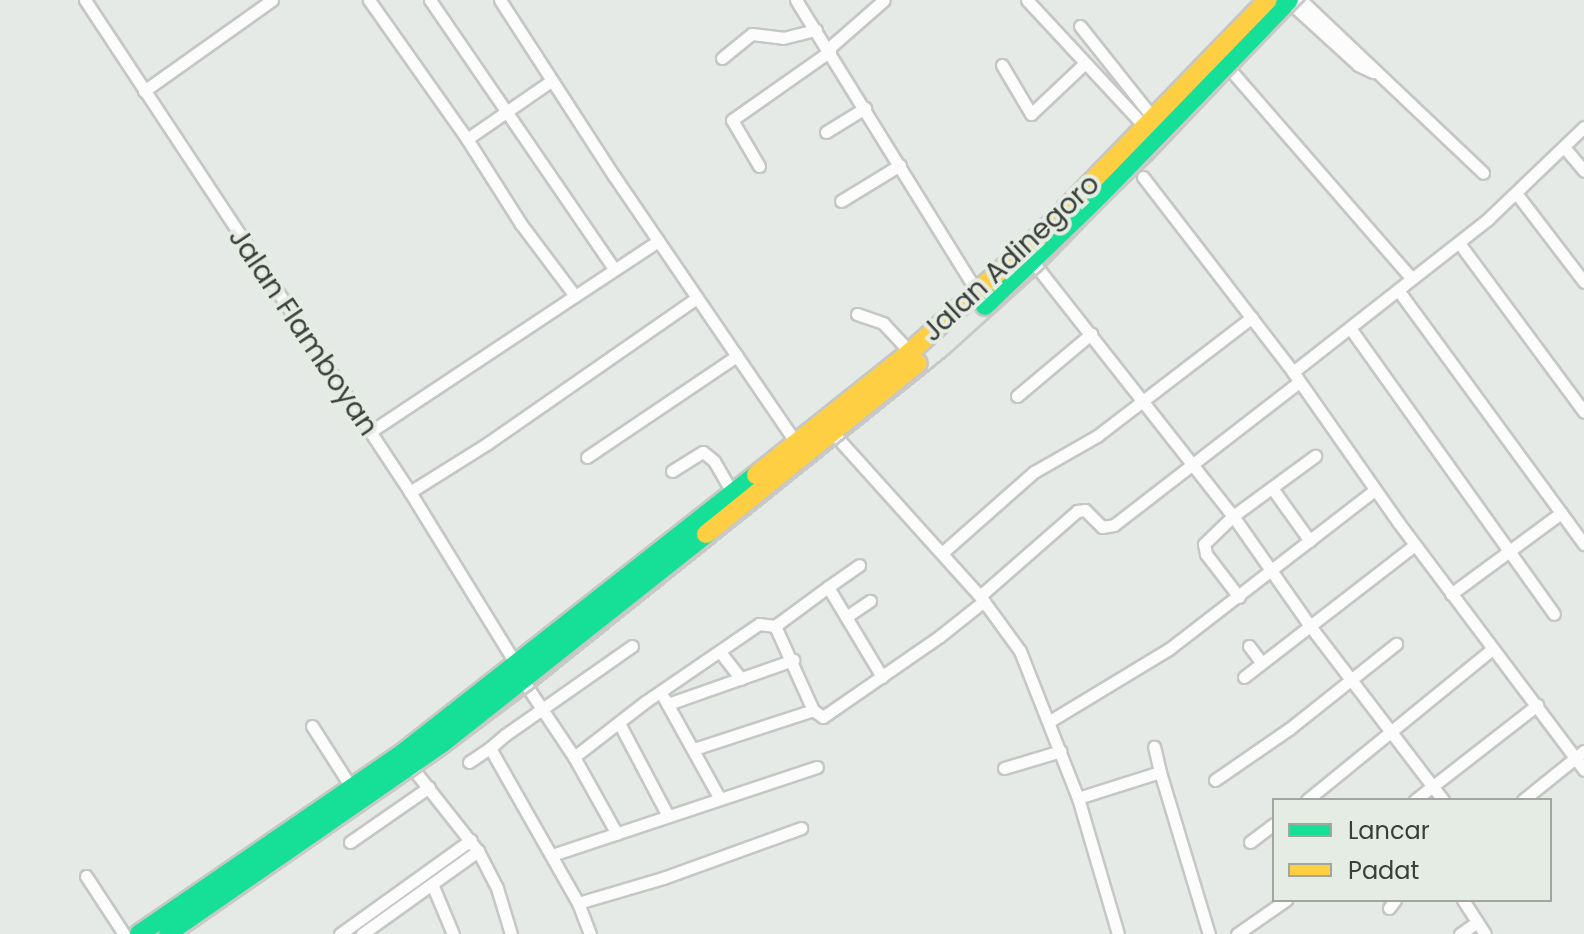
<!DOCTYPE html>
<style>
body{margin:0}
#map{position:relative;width:1584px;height:934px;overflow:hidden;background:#e6eae6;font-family:Poppins,sans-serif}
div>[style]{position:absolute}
.roads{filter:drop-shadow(2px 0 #c5c7c5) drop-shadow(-2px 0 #c5c7c5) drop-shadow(0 2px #c5c7c5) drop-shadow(0 -2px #c5c7c5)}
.street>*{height:11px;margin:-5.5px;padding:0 5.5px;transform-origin:5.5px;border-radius:5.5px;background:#fbfcfb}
.fast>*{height:18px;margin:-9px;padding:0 9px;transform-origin:9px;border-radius:9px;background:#16e098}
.slow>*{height:18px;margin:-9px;padding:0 9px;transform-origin:9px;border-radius:9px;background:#ffcf43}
.rail>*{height:3px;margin:-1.5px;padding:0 1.5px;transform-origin:1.5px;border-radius:1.5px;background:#c8c9c8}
span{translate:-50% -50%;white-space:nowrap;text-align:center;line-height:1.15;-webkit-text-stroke:8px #e5ece4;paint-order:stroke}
.street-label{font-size:28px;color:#3b3e3a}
.legend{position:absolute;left:1272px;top:798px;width:280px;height:104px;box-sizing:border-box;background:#e5ece4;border:2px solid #a1a6a0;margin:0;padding:10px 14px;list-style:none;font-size:24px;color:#3b3e3a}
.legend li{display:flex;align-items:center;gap:16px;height:40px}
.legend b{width:40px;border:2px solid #a1a6a0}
</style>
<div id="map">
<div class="roads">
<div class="street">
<div style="left:85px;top:0;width:590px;rotate:56.55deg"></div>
<div style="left:410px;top:492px;width:204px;rotate:58.4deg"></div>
<div style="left:369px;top:0;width:170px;rotate:54.8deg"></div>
<div style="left:467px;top:139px;width:101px;rotate:57.6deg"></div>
<div style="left:521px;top:224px;width:90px;rotate:53.1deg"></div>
<div style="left:575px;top:296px;width:100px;rotate:-33.5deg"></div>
<div style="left:430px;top:0;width:326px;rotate:55.6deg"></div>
<div style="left:500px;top:0;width:210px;rotate:57.1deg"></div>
<div style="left:614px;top:176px;width:323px;rotate:55.7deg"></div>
<div style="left:796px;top:0;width:345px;rotate:58.2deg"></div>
<div style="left:1027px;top:0;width:173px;rotate:47.1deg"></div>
<div style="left:1301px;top:0;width:251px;rotate:43.5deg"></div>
<div style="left:1288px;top:1px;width:95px;rotate:42.4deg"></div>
<div style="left:1358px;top:65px;width:17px;rotate:25deg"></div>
<div style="left:1080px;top:26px;width:119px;rotate:51.5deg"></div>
<div style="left:828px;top:49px;width:74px;rotate:-41.2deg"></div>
<div style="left:722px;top:58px;width:38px;rotate:-39deg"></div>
<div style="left:752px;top:34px;width:31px;rotate:7deg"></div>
<div style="left:783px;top:38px;width:34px;rotate:-14deg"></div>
<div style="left:1002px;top:65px;width:57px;rotate:59.4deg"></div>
<div style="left:1031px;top:114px;width:74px;rotate:-43.4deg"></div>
<div style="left:1227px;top:66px;width:281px;rotate:49deg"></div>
<div style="left:144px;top:91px;width:157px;rotate:-35.4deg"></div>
<div style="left:826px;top:132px;width:46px;rotate:-31.6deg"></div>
<div style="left:467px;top:139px;width:102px;rotate:-34.6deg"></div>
<div style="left:1564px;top:147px;width:31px;rotate:50deg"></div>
<div style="left:759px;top:166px;width:53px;rotate:-120.4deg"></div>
<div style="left:732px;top:120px;width:120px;rotate:-35.1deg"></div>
<div style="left:1143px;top:177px;width:246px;rotate:52.4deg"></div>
<div style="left:1293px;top:372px;width:183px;rotate:55deg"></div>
<div style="left:1398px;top:522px;width:310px;rotate:53.1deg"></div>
<div style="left:1516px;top:193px;width:112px;rotate:52.6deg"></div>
<div style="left:841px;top:201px;width:69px;rotate:-31.4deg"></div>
<div style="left:1459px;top:243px;width:210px;rotate:53.5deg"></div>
<div style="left:1033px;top:262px;width:323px;rotate:51.8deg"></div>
<div style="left:1233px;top:516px;width:134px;rotate:55deg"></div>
<div style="left:1310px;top:626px;width:219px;rotate:52.6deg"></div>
<div style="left:1398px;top:290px;width:315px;rotate:53.8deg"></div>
<div style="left:857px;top:314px;width:28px;rotate:19deg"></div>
<div style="left:883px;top:323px;width:40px;rotate:47deg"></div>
<div style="left:1350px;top:328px;width:351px;rotate:54.5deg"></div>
<div style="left:1293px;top:372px;width:248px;rotate:-38.1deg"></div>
<div style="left:1488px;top:219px;width:133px;rotate:-43.8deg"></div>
<div style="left:1017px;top:396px;width:97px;rotate:-40deg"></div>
<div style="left:370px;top:432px;width:246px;rotate:-33.6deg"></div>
<div style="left:833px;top:433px;width:219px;rotate:48deg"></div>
<div style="left:980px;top:596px;width:68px;rotate:54deg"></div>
<div style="left:1020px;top:651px;width:158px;rotate:68.5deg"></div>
<div style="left:1078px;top:798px;width:142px;rotate:73.6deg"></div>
<div style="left:587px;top:457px;width:181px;rotate:-34deg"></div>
<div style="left:672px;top:471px;width:36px;rotate:-32deg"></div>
<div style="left:703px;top:452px;width:14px;rotate:39deg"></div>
<div style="left:714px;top:461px;width:39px;rotate:60deg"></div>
<div style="left:1272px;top:488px;width:65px;rotate:54.4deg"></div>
<div style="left:410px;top:492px;width:92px;rotate:-32.1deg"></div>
<div style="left:488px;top:443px;width:254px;rotate:-34.8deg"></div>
<div style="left:942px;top:553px;width:123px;rotate:-41.4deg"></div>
<div style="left:1034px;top:472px;width:73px;rotate:-29.7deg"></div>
<div style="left:1097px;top:436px;width:195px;rotate:-37.5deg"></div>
<div style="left:828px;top:587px;width:38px;rotate:-35deg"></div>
<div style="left:1451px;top:594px;width:137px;rotate:-36.4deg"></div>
<div style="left:980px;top:596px;width:129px;rotate:-41.2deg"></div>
<div style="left:1077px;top:511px;width:8px;rotate:-7deg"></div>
<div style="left:1085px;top:510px;width:24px;rotate:45deg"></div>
<div style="left:1102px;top:527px;width:12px;rotate:-9deg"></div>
<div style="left:1114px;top:525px;width:234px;rotate:-37.7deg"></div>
<div style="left:1239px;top:597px;width:54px;rotate:-127.5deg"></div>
<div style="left:1206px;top:554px;width:10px;rotate:-101deg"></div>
<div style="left:1204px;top:544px;width:40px;rotate:-44deg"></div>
<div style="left:1233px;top:516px;width:102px;rotate:-36.2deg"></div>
<div style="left:846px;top:617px;width:29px;rotate:-34deg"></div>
<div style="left:775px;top:626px;width:66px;rotate:-36.3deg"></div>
<div style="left:828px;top:587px;width:105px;rotate:59deg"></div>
<div style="left:1249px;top:646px;width:21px;rotate:53deg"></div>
<div style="left:720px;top:652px;width:34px;rotate:52deg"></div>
<div style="left:1244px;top:677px;width:216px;rotate:-37.7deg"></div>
<div style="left:524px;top:682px;width:90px;rotate:56.3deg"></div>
<div style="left:574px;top:757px;width:88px;rotate:60.8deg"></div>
<div style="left:664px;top:698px;width:115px;rotate:61deg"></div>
<div style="left:668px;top:704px;width:133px;rotate:-19.4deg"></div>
<div style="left:1050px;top:721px;width:139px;rotate:-31.2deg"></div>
<div style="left:1169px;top:649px;width:260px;rotate:-37.7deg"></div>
<div style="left:619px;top:723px;width:105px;rotate:62.2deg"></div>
<div style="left:312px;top:726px;width:72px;rotate:57.4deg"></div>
<div style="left:694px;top:749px;width:125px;rotate:-18.1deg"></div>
<div style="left:574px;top:757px;width:90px;rotate:-37.8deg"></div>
<div style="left:645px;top:702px;width:138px;rotate:-34.4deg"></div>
<div style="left:759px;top:624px;width:16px;rotate:7deg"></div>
<div style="left:775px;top:626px;width:92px;rotate:65.7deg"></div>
<div style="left:813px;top:710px;width:12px;rotate:35deg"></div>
<div style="left:823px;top:717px;width:142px;rotate:-34.7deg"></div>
<div style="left:940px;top:636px;width:56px;rotate:-38.5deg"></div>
<div style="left:469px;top:762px;width:25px;rotate:-34deg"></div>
<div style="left:410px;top:765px;width:110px;rotate:51.7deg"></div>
<div style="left:478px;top:851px;width:42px;rotate:62.8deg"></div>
<div style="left:497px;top:888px;width:48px;rotate:73.1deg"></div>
<div style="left:1004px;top:768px;width:59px;rotate:-16.6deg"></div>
<div style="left:1160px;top:772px;width:169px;rotate:73.2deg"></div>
<div style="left:1215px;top:780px;width:90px;rotate:-34.6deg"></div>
<div style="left:1289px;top:729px;width:137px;rotate:-38.5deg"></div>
<div style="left:1078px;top:798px;width:86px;rotate:-17.6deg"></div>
<div style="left:1160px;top:772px;width:26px;rotate:-103deg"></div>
<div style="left:1307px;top:800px;width:239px;rotate:-39.2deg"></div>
<div style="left:1415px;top:800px;width:155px;rotate:-37.9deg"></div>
<div style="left:1523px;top:800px;width:78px;rotate:-38.8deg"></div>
<div style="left:350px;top:842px;width:96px;rotate:-34.8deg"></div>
<div style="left:1250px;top:842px;width:30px;rotate:-37deg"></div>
<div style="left:552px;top:855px;width:279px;rotate:-18.4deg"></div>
<div style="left:86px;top:876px;width:69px;rotate:56.8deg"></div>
<div style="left:432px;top:884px;width:54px;rotate:67.2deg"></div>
<div style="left:1463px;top:900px;width:40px;rotate:57.1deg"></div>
<div style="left:578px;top:903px;width:89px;rotate:-16.4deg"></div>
<div style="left:663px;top:878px;width:147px;rotate:-19.9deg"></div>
<div style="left:1389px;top:908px;width:10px;rotate:-53deg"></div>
<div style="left:340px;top:934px;width:161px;rotate:-35.7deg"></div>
<div style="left:362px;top:934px;width:143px;rotate:-35.6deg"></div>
<div style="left:590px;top:934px;width:33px;rotate:-111deg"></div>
<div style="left:578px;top:903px;width:178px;rotate:-119.6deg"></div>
<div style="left:490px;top:748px;width:20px;rotate:-41deg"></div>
<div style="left:505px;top:735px;width:155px;rotate:-35deg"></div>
<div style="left:1237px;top:934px;width:60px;rotate:-34.8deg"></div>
<div style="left:1460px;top:934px;width:21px;rotate:-35deg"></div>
</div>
<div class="fast">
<div style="left:985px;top:306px;width:222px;rotate:-43.9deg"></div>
<div style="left:1145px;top:152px;width:209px;rotate:-46.5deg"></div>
<div style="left:139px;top:934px;width:323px;rotate:-34.5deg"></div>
<div style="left:405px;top:751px;width:447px;rotate:-38.2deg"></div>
<div style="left:168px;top:934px;width:336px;rotate:-34.8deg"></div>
<div style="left:444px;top:742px;width:335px;rotate:-38.4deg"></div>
</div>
<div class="slow">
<div style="left:756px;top:475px;width:197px;rotate:-38.6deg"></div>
<div style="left:910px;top:352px;width:175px;rotate:-42deg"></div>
<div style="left:1040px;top:235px;width:327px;rotate:-45.9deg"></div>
<div style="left:706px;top:534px;width:272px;rotate:-38.9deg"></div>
</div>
</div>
<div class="rail">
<div style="left:184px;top:934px;width:312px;rotate:-34.6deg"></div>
<div style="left:441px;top:757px;width:111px;rotate:-37deg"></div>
<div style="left:530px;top:690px;width:536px;rotate:-38.79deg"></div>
<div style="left:948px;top:354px;width:125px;rotate:-42.1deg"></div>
<div style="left:1041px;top:270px;width:377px;rotate:-45.8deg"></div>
</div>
<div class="street-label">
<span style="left:1011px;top:258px;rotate:-43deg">Jalan Adinegoro</span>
<span style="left:303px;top:332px;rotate:56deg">Jalan Flamboyan</span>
</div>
<ul class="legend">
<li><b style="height:10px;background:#16e098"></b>Lancar</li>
<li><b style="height:10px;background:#ffcf43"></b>Padat</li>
</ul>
</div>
